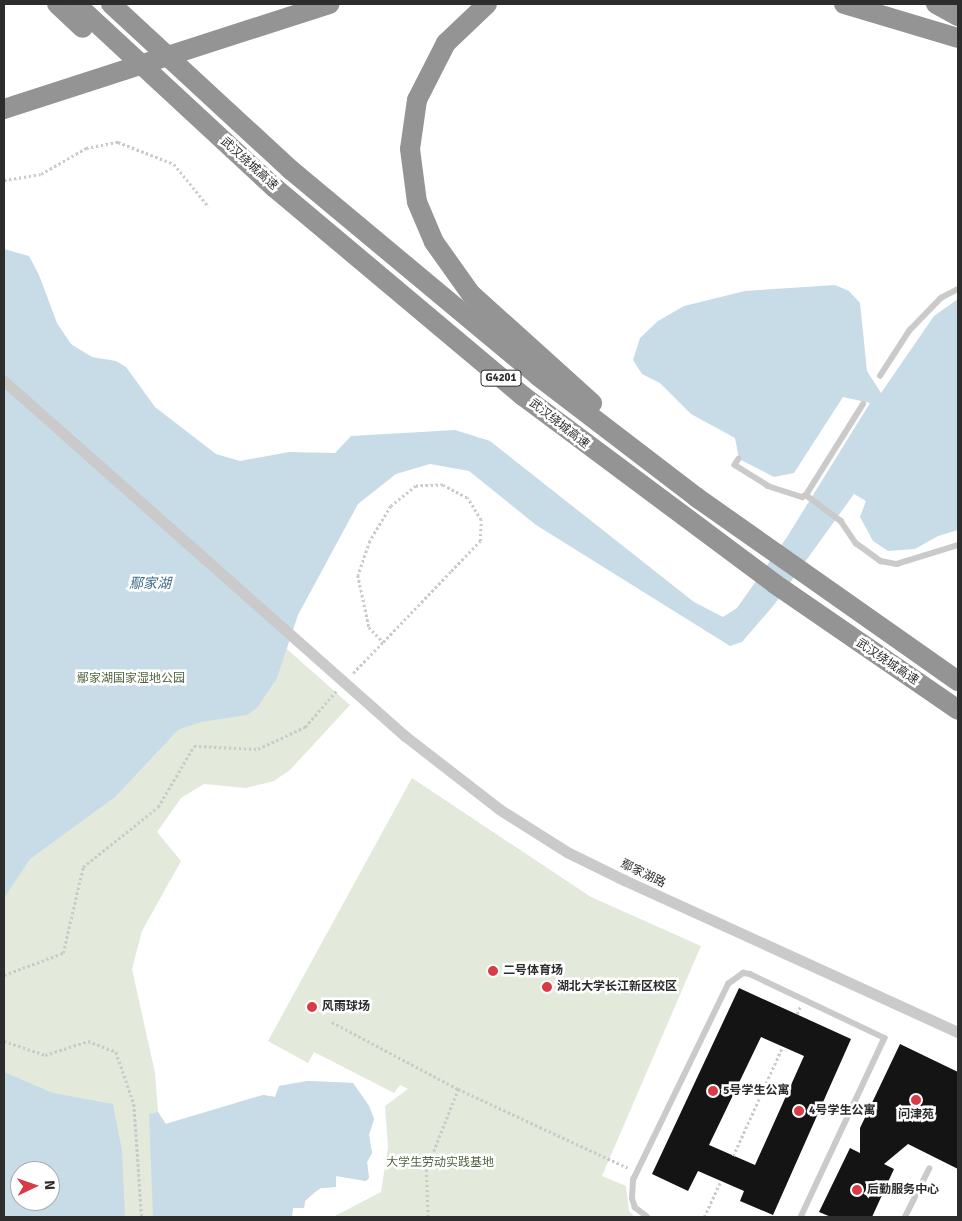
<!DOCTYPE html>
<meta charset="utf-8">
<style>
body{margin:0}
#map{position:relative;width:962px;height:1221px;overflow:hidden;background:#fff;font-family:Signika,"Noto Sans SC",sans-serif}
div>[style]{position:absolute}
.green>*{inset:0;background:#e3e9db}
.water>*{inset:0;background:#c8dce8}
.building>*{inset:0;background:#141414}
.path>*{height:2.5px;margin-top:-1.25px;transform-origin:0;background:repeating-linear-gradient(90deg,#cacaca 0 2.5px,transparent 0 5px)}
.lane>*{height:5.5px;margin:-2.75px;padding:0 2.75px;transform-origin:2.75px;border-radius:2.75px;background:#cacaca}
.street>*{height:11px;margin:-5.5px;padding:0 5.5px;transform-origin:5.5px;border-radius:5.5px;background:#cacaca}
.highway>*{height:20px;margin:-10px;padding:0 10px;transform-origin:10px;border-radius:10px;background:#949494}
.highway-bridge>*{height:20px;margin:-10px;padding:0 10px;transform-origin:10px;border-radius:10px;background:#949494}
.dots>*{width:14px;height:14px;translate:-50% -50%;box-sizing:border-box;border:2px solid #fff;border-radius:50%}
span{translate:-50% -50%;white-space:nowrap;text-align:center;line-height:1.15;-webkit-text-stroke:5px #fff;paint-order:stroke}
.shield-label span{padding:1px 4px;background:#fff;border:1px solid;border-radius:4px;-webkit-text-stroke-width:0}
.shield-label{font-size:11px;color:#2d2d2d;font-weight:700}
.street-label{font-size:12px;color:#2d2d2d}
.park-label{font-size:12px;color:#50653e}
.poi-label{font-size:12px;color:#2d2d2d;font-weight:700}
.left{translate:0 -50%;text-align:left}
.water-label{font-size:14px;color:#416d89;font-style:italic}
.frame{position:absolute;inset:0;border:5px solid #2d2d2d;pointer-events:none}
.north{position:absolute;left:10px;top:1161px;width:50px;height:50px;box-sizing:border-box;background:#fff;border:1px solid #ababab;border-radius:50%;rotate:87deg;font-size:14px;font-weight:700;line-height:20px;text-align:center;color:#2d2d2d}
.north::after{content:'';display:block;margin:auto;width:18px;height:22px;background:#d83b46;clip-path:polygon(50% 0,100% 100%,50% 72%,0 100%)}
</style>
<div id="map">
<div class="green">
<div style="clip-path:polygon(evenodd,4px 398px,350px 705px,290px 770px,274px 781px,246px 788px,204px 784px,181px 798px,157px 832px,181px 861px,142px 931px,132px 969px,155px 1073px,158px 1112px,165px 1124px,263px 1095px,275px 1097px,279px 1086px,308px 1081px,353px 1083px,369px 1106px,374px 1119px,369px 1135px,372px 1153px,367px 1162px,369px 1178px,366px 1181px,336px 1176px,336px 1187px,321px 1188px,315px 1192px,305px 1201px,304px 1208px,293px 1208px,292px 1217px,4px 1217px,4px 398px,20px 1171px,50px 1171px,50px 1201px,20px 1201px,20px 1171px)"></div>
<div style="clip-path:polygon(412px 778px,591px 897px,701px 946px,602px 1176px,626px 1186px,629px 1211px,635px 1217px,333px 1217px,381px 1192px,388px 1147px,385px 1106px,408px 1089px,400px 1085px,394px 1093px,314px 1052px,308px 1063px,268px 1041px)"></div>
</div>
<div class="water">
<div style="clip-path:polygon(4px 249px,29px 256px,39px 275px,57px 323px,71px 344px,92px 357px,116px 361px,126px 367px,155px 407px,216px 454px,240px 461px,289px 452px,335px 453px,351px 436px,455px 430px,490px 441px,694px 602px,723px 617px,737px 608px,787px 537px,870px 403px,843px 397px,794px 473px,774px 477px,739px 459px,735px 438px,691px 414px,660px 383px,642px 374px,633px 360px,640px 338px,658px 321px,684px 306px,745px 291px,835px 285px,849px 291px,860px 303px,867px 371px,881px 393px,934px 316px,958px 299px,958px 530px,938px 536px,915px 549px,888px 551px,873px 541px,860px 517px,866px 501px,854px 494px,774px 605px,742px 642px,730px 646px,536px 525px,469px 471px,430px 464px,396px 474px,358px 504px,298px 615px,277px 678px,257px 708px,247px 715px,201px 722px,178px 730px,115px 797px,30px 859px,4px 898px)"></div>
<div style="clip-path:polygon(evenodd,4px 1072px,53px 1093px,113px 1104px,122px 1151px,125px 1217px,4px 1217px,4px 1072px,20px 1171px,50px 1171px,50px 1201px,20px 1201px,20px 1171px)"></div>
<div style="clip-path:polygon(308px 1081px,353px 1083px,369px 1106px,374px 1119px,369px 1135px,372px 1153px,367px 1162px,369px 1178px,366px 1181px,336px 1176px,336px 1187px,321px 1188px,315px 1192px,305px 1201px,304px 1208px,293px 1208px,292px 1217px,153px 1217px,149px 1114px,158px 1112px,166px 1124px,263px 1095px,275px 1097px,279px 1086px)"></div>
</div>
<div class="building">
<div style="clip-path:polygon(evenodd,739px 988px,851px 1039px,773px 1215px,740px 1201px,744px 1191px,698px 1171px,688px 1191px,652px 1174px,739px 988px,761px 1037px,804px 1056px,755px 1165px,709px 1145px,761px 1037px)"></div>
<div style="clip-path:polygon(900px 1044px,958px 1072px,958px 1169px,908px 1144px,884px 1164px,894px 1169px,872px 1217px,831px 1217px,819px 1212px,850px 1148px,860px 1153px,860px 1128px)"></div>
</div>
<div class="path">
<div style="left:4px;top:180px;width:37px;rotate:-9deg"></div>
<div style="left:41px;top:174px;width:52px;rotate:-30deg"></div>
<div style="left:86px;top:148px;width:33px;rotate:-11deg"></div>
<div style="left:118px;top:142px;width:60px;rotate:21.4deg"></div>
<div style="left:174px;top:164px;width:55px;rotate:50.9deg"></div>
<div style="left:353px;top:673px;width:43px;rotate:-45.9deg"></div>
<div style="left:383px;top:642px;width:98px;rotate:-46.2deg"></div>
<div style="left:451px;top:571px;width:42px;rotate:-46deg"></div>
<div style="left:480px;top:541px;width:21px;rotate:-87deg"></div>
<div style="left:481px;top:520px;width:26px;rotate:-122deg"></div>
<div style="left:467px;top:498px;width:27px;rotate:-152deg"></div>
<div style="left:443px;top:485px;width:27px;rotate:178deg"></div>
<div style="left:416px;top:486px;width:32px;rotate:141deg"></div>
<div style="left:391px;top:506px;width:41px;rotate:121deg"></div>
<div style="left:370px;top:541px;width:36px;rotate:109deg"></div>
<div style="left:358px;top:575px;width:53px;rotate:78.1deg"></div>
<div style="left:369px;top:627px;width:21px;rotate:47deg"></div>
<div style="left:4px;top:975px;width:63px;rotate:-20.4deg"></div>
<div style="left:63px;top:953px;width:88px;rotate:-76.9deg"></div>
<div style="left:83px;top:867px;width:96px;rotate:-38.7deg"></div>
<div style="left:158px;top:807px;width:71px;rotate:-59.5deg"></div>
<div style="left:194px;top:746px;width:64px;rotate:2.7deg"></div>
<div style="left:258px;top:749px;width:52px;rotate:-25.1deg"></div>
<div style="left:305px;top:727px;width:49px;rotate:-49.1deg"></div>
<div style="left:797px;top:1014px;width:8px;rotate:-67deg"></div>
<div style="left:332px;top:1022px;width:143px;rotate:28deg"></div>
<div style="left:458px;top:1089px;width:187px;rotate:24.9deg"></div>
<div style="left:4px;top:1041px;width:43px;rotate:18.9deg"></div>
<div style="left:45px;top:1055px;width:45px;rotate:-18deg"></div>
<div style="left:88px;top:1041px;width:30px;rotate:21deg"></div>
<div style="left:116px;top:1052px;width:55px;rotate:70.9deg"></div>
<div style="left:134px;top:1104px;width:113px;rotate:86deg"></div>
<div style="left:733px;top:1156px;width:119px;rotate:-65.6deg"></div>
<div style="left:428px;top:1217px;width:47px;rotate:-92.4deg"></div>
<div style="left:426px;top:1170px;width:87px;rotate:-68.4deg"></div>
<div style="left:704px;top:1217px;width:40px;rotate:-65deg"></div>
</div>
<div class="lane">
<div style="left:880px;top:376px;width:54px;rotate:-57.2deg"></div>
<div style="left:909px;top:331px;width:46px;rotate:-45.9deg"></div>
<div style="left:941px;top:298px;width:19px;rotate:-28deg"></div>
<div style="left:739px;top:459px;width:7px;rotate:124deg"></div>
<div style="left:735px;top:465px;width:39px;rotate:32deg"></div>
<div style="left:768px;top:486px;width:36px;rotate:18deg"></div>
<div style="left:802px;top:497px;width:4px;rotate:-27deg"></div>
<div style="left:806px;top:495px;width:44px;rotate:36.6deg"></div>
<div style="left:841px;top:521px;width:27px;rotate:56deg"></div>
<div style="left:856px;top:543px;width:31px;rotate:36deg"></div>
<div style="left:881px;top:561px;width:16px;rotate:11deg"></div>
<div style="left:897px;top:564px;width:64px;rotate:-17.3deg"></div>
<div style="left:806px;top:495px;width:107px;rotate:-57.9deg"></div>
<div style="left:647px;top:1217px;width:15px;rotate:-143deg"></div>
<div style="left:635px;top:1208px;width:9px;rotate:-108deg"></div>
<div style="left:632px;top:1199px;width:19px;rotate:-87deg"></div>
<div style="left:633px;top:1180px;width:218px;rotate:-64.1deg"></div>
<div style="left:728px;top:984px;width:19px;rotate:-36deg"></div>
<div style="left:743px;top:973px;width:7px;rotate:8deg"></div>
<div style="left:750px;top:974px;width:149px;rotate:25.4deg"></div>
<div style="left:885px;top:1038px;width:198px;rotate:115.1deg"></div>
<div style="left:905px;top:1217px;width:54px;rotate:-63.4deg"></div>
</div>
<div class="street">
<div style="left:4px;top:381px;width:536px;rotate:41.52deg"></div>
<div style="left:405px;top:736px;width:119px;rotate:37.8deg"></div>
<div style="left:499px;top:809px;width:80px;rotate:32.3deg"></div>
<div style="left:567px;top:852px;width:64px;rotate:26.2deg"></div>
<div style="left:624px;top:880px;width:367px;rotate:24.5deg"></div>
</div>
<div class="highway">
<div style="left:57px;top:4px;width:35px;rotate:43deg"></div>
<div style="left:76px;top:4px;width:271px;rotate:42.8deg"></div>
<div style="left:275px;top:188px;width:324px;rotate:40deg"></div>
<div style="left:523px;top:396px;width:314px;rotate:36.7deg"></div>
<div style="left:775px;top:584px;width:222px;rotate:34.5deg"></div>
<div style="left:111px;top:4px;width:245px;rotate:42.7deg"></div>
<div style="left:291px;top:170px;width:322px;rotate:39.8deg"></div>
<div style="left:538px;top:376px;width:199px;rotate:37.4deg"></div>
<div style="left:696px;top:497px;width:320px;rotate:35.1deg"></div>
<div style="left:487px;top:4px;width:57px;rotate:136.4deg"></div>
<div style="left:446px;top:43px;width:64px;rotate:117deg"></div>
<div style="left:417px;top:100px;width:49px;rotate:98.1deg"></div>
<div style="left:410px;top:149px;width:53px;rotate:82.5deg"></div>
<div style="left:417px;top:202px;width:43px;rotate:67deg"></div>
<div style="left:434px;top:242px;width:64px;rotate:54.6deg"></div>
<div style="left:471px;top:294px;width:163px;rotate:42deg"></div>
<div style="left:844px;top:4px;width:119px;rotate:16.6deg"></div>
<div style="left:936px;top:4px;width:25px;rotate:29deg"></div>
</div>
<div class="highway-bridge">
<div style="left:4px;top:109px;width:342px;rotate:-17.9deg"></div>
</div>
<div class="dots">
<div style="left:493px;top:971px;background:#d83b46"></div>
<div style="left:547px;top:987px;background:#d83b46"></div>
<div style="left:312px;top:1007px;background:#d83b46"></div>
<div style="left:713px;top:1091px;background:#d83b46"></div>
<div style="left:916px;top:1100px;background:#d83b46"></div>
<div style="left:799px;top:1111px;background:#d83b46"></div>
<div style="left:857px;top:1190px;background:#d83b46"></div>
</div>
<div class="shield-label">
<span style="left:501px;top:378px">G4201</span>
</div>
<div class="street-label">
<span style="left:249px;top:164px;rotate:42deg">武汉绕城高速</span>
<span style="left:559px;top:424px;rotate:38deg">武汉绕城高速</span>
<span style="left:887px;top:662px;rotate:34deg">武汉绕城高速</span>
<span style="left:643px;top:874px;rotate:26deg">鄢家湖路</span>
</div>
<div class="park-label">
<span style="left:131px;top:679px">鄢家湖国家湿地公园</span>
<span style="left:440px;top:1163px">大学生劳动实践基地</span>
</div>
<div class="poi-label">
<span class="left" style="left:503px;top:971px">二号体育场</span>
<span class="left" style="left:557px;top:987px">湖北大学长江新区校区</span>
<span class="left" style="left:322px;top:1007px">风雨球场</span>
<span class="left" style="left:723px;top:1091px">5号学生公寓</span>
<span class="left" style="left:809px;top:1111px">4号学生公寓</span>
<span style="left:916px;top:1115px">问津苑</span>
<span class="left" style="left:867px;top:1190px">后勤服务中心</span>
</div>
<div class="water-label">
<span style="left:150px;top:584px">鄢家湖</span>
</div>
<div class="frame"></div>
<div class="north">N</div>
</div>
